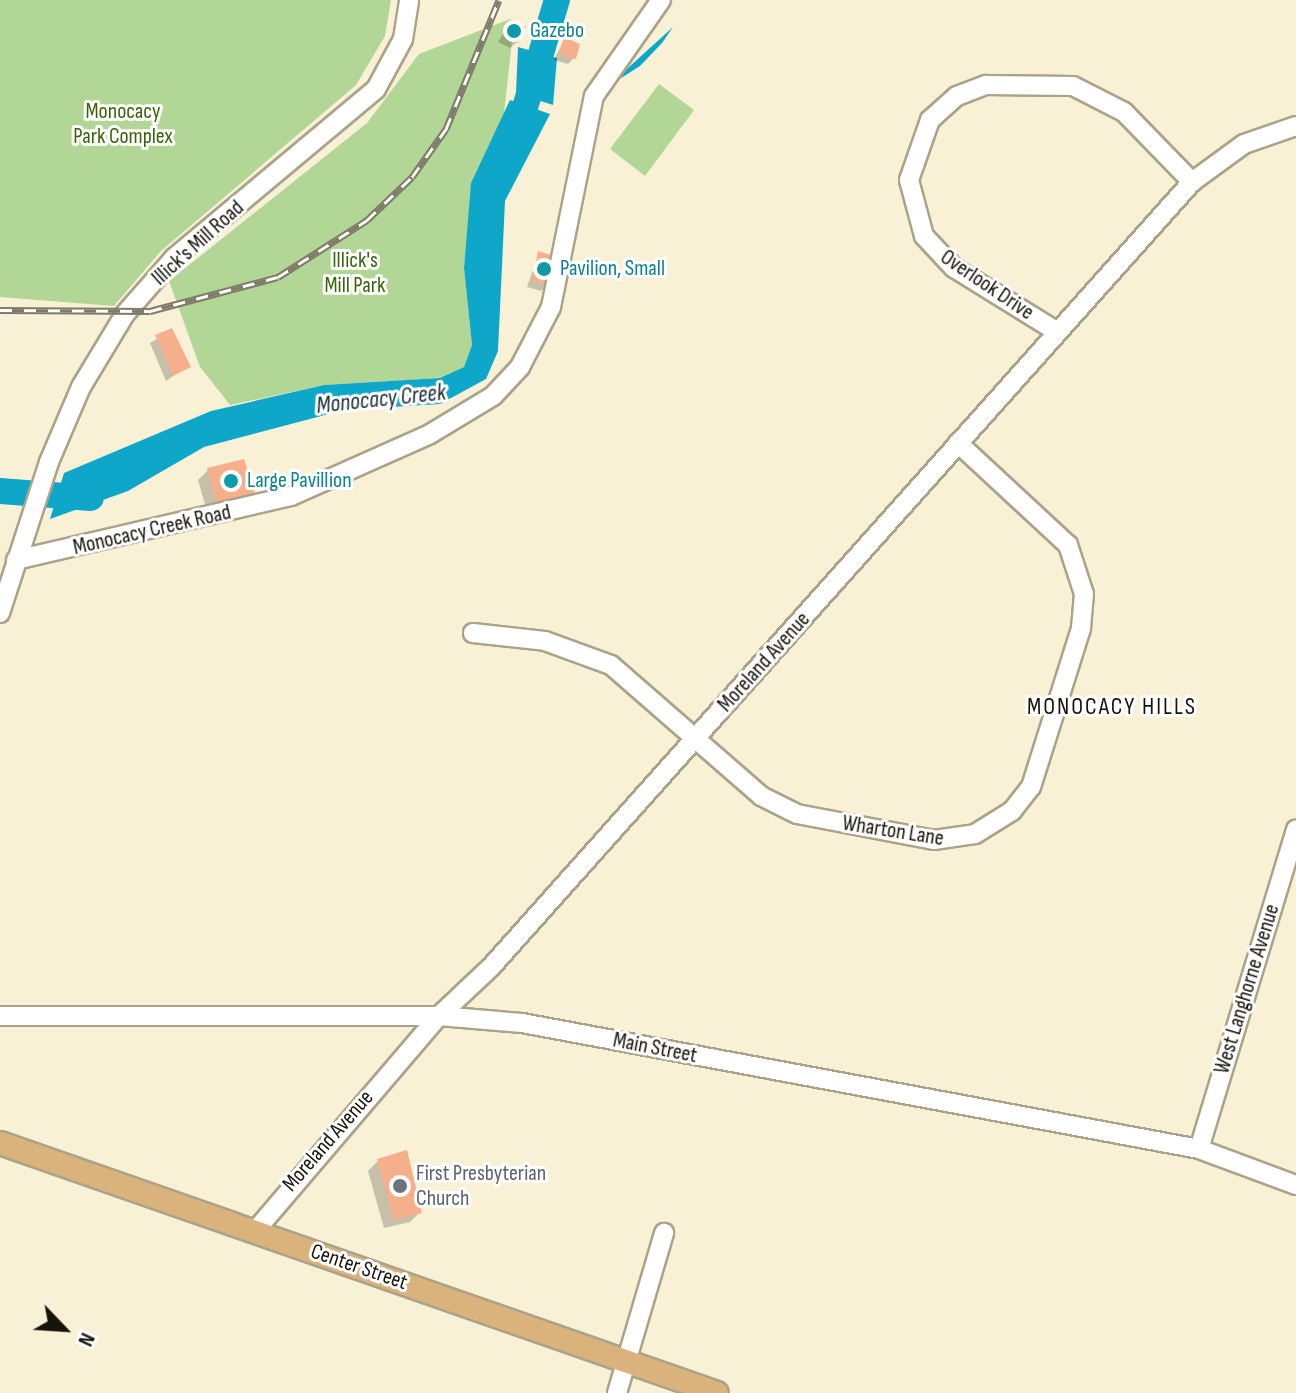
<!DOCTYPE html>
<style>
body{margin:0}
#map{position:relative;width:1296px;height:1393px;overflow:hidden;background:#f8f1d6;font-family:"Sofia Sans Condensed",sans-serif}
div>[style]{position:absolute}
.green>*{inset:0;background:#b2d696}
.water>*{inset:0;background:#0ea7ca}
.shadow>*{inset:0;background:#0003}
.river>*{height:26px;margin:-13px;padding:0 13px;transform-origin:13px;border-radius:13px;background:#0ea7ca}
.building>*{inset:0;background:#f6af8b}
.roads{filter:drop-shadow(2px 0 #aaa389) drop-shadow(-2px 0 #aaa389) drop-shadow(0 2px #aaa389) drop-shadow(0 -2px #aaa389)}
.minor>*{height:18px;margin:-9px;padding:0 9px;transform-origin:9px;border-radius:9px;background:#fff}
.major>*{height:22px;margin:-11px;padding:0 11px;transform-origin:11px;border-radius:11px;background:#dab27c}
.rail>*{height:7px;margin-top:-3.5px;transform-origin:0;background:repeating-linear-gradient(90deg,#fefefe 0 12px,#7f7a69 0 24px);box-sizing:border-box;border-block:2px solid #7f7a69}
.dots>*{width:22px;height:22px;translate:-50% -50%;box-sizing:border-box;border:4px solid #fefefe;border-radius:50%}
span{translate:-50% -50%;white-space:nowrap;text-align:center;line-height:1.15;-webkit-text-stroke:6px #fefefe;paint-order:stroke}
.culture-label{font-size:22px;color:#0d838f}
.left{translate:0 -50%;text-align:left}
.park-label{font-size:22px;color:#3a6309}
.street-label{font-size:22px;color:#16130a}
.worship-label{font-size:22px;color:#5b616d}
.water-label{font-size:24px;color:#182d34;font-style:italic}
.neighbourhood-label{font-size:24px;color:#16130a;letter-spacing:2px}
.north{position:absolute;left:24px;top:1289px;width:80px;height:80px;-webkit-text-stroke:6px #fefefe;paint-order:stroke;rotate:115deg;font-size:22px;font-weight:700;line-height:32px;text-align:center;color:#16130a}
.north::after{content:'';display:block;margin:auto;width:28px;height:36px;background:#16130a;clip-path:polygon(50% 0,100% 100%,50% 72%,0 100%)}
</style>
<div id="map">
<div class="green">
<div style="clip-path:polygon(0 0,391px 0,385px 36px,356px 85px,161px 251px,114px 306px,0 297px)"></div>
<div style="clip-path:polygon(510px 19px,503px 35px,512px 41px,504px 114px,472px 181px,464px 268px,472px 345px,464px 367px,440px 378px,324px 385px,230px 405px,200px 367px,169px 281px,367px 123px,419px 54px)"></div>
<div style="clip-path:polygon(659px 84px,694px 110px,645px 176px,610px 149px)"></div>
</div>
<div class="water">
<div style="clip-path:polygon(673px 27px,662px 43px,640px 66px,607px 87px)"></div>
<div style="clip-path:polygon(518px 47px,557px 58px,553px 105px,516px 93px)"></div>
<div style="clip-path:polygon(510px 100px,550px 114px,505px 201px,498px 351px,486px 379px,440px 404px,344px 410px,204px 447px,128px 491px,50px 519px,64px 473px,211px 411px,324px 385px,440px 378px,464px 367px,472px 345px,464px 268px,471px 183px)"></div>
</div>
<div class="shadow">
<div style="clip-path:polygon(511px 21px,517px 42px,510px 48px,498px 42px)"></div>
<div style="clip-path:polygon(564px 40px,574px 58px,568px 64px,554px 60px)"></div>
<div style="clip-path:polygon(539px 253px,547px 285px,541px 291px,527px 287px)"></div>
<div style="clip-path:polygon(171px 330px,188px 366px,166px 381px,150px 343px)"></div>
<div style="clip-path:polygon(208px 470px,253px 493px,208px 515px,198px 480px)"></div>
<div style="clip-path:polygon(378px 1161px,420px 1212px,410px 1222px,384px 1228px,368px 1171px)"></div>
</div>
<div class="river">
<div style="left:516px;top:138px;width:144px;rotate:-73.5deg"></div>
<div style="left:0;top:491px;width:91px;rotate:4.4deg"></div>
</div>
<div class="building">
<div style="clip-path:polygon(510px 19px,526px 27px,518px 43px,503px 36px)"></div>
<div style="clip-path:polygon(564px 37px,580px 44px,576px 59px,559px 54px)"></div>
<div style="clip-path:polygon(538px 251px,555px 256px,549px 286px,532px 281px)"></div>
<div style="clip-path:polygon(172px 328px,191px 367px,173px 376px,155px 335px)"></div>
<div style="clip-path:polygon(244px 459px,255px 494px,217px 506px,207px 468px)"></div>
<div style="clip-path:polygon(407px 1150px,422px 1213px,394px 1220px,377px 1159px)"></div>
</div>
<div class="roads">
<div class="minor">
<div style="left:1056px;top:331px;width:120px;rotate:-148.3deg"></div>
<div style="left:954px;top:268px;width:44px;rotate:-133.2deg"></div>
<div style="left:924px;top:236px;width:58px;rotate:-105deg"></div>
<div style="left:909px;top:180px;width:64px;rotate:-70.7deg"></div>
<div style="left:930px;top:120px;width:36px;rotate:-42deg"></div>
<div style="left:957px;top:96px;width:31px;rotate:-21deg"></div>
<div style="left:986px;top:85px;width:87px;rotate:0.7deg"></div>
<div style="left:1073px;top:86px;width:57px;rotate:27deg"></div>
<div style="left:1124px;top:112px;width:98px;rotate:45.8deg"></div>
<div style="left:16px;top:560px;width:282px;rotate:-13.1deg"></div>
<div style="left:291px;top:496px;width:152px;rotate:-24deg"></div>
<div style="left:430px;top:434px;width:74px;rotate:-31.1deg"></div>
<div style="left:493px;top:396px;width:40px;rotate:-47deg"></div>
<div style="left:520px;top:367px;width:68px;rotate:-62.7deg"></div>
<div style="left:551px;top:307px;width:215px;rotate:-78.5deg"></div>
<div style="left:594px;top:96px;width:117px;rotate:-55.1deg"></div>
<div style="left:0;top:613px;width:159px;rotate:-72deg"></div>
<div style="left:49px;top:462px;width:82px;rotate:-66.9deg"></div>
<div style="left:81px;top:387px;width:85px;rotate:-58.9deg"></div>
<div style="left:125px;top:314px;width:74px;rotate:-48.8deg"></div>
<div style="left:174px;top:258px;width:263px;rotate:-39.9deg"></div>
<div style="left:376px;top:89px;width:57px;rotate:-61.6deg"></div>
<div style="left:403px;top:39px;width:39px;rotate:-81deg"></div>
<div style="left:473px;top:633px;width:72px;rotate:6.3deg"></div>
<div style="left:545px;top:641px;width:70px;rotate:20deg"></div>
<div style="left:611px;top:665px;width:199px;rotate:41.1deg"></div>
<div style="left:761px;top:796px;width:40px;rotate:26.6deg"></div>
<div style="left:797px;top:814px;width:139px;rotate:10.7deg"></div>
<div style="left:934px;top:840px;width:41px;rotate:-8.3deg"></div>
<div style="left:975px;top:834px;width:44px;rotate:-31.9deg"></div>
<div style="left:1012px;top:811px;width:31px;rotate:-52deg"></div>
<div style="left:1031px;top:787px;width:167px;rotate:-72.5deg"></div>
<div style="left:1081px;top:628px;width:34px;rotate:-85deg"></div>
<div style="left:1084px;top:594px;width:52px;rotate:-108.1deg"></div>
<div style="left:1068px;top:545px;width:150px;rotate:-137.2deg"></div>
<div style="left:0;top:1016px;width:439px"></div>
<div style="left:439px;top:1016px;width:83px;rotate:4.8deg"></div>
<div style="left:522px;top:1023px;width:689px;rotate:10.54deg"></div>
<div style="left:1199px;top:1149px;width:103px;rotate:20.4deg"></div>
<div style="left:1199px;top:1149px;width:334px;rotate:-73.1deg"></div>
<div style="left:256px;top:1230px;width:282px;rotate:-49.5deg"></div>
<div style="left:439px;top:1016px;width:71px;rotate:-43.3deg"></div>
<div style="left:491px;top:967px;width:1052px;rotate:-48.24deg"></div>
<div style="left:1192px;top:182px;width:64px;rotate:-36.2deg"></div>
<div style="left:1244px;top:144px;width:55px;rotate:-19.1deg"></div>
<div style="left:617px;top:1393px;width:167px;rotate:-73.6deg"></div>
</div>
<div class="major">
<div style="left:0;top:1143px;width:759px;rotate:19.22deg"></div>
</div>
</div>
<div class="rail">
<div style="left:0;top:310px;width:150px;rotate:0.4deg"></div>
<div style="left:150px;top:311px;width:132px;rotate:-14.9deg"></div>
<div style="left:278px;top:277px;width:106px;rotate:-32.6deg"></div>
<div style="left:367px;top:220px;width:62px;rotate:-43.7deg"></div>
<div style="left:412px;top:177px;width:59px;rotate:-54.7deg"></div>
<div style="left:446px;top:129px;width:139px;rotate:-67.7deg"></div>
</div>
<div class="dots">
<div style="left:514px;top:31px;background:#0f9aa8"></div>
<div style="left:544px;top:269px;background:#0f9aa8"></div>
<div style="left:231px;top:481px;background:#0f9aa8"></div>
<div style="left:400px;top:1186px;background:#6b7280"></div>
</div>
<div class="culture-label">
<span class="left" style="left:530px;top:31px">Gazebo</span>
<span class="left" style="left:560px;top:269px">Pavilion, Small</span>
<span class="left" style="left:247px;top:481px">Large Pavillion</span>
</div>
<div class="park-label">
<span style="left:123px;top:124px">Monocacy<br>Park Complex</span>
<span style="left:355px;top:273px">Illick's<br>Mill Park</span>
</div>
<div class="street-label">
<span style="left:198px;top:243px;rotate:-42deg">Illick's Mill Road</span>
<span style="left:987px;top:285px;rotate:34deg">Overlook Drive</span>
<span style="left:152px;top:530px;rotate:-13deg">Monocacy Creek Road</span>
<span style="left:764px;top:662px;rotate:-48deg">Moreland Avenue</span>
<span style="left:893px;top:831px;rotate:9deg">Wharton Lane</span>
<span style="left:1247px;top:989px;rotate:-73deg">West Langhorne Avenue</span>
<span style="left:655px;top:1048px;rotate:11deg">Main Street</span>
<span style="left:328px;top:1141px;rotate:-49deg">Moreland Avenue</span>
<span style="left:359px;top:1267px;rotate:19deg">Center Street</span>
</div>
<div class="worship-label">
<span class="left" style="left:416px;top:1186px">First Presbyterian<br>Church</span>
</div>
<div class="water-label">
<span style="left:381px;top:399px;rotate:-6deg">Monocacy Creek</span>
</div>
<div class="neighbourhood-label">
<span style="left:1112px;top:707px">MONOCACY HILLS</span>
</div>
<div class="north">N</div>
</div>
